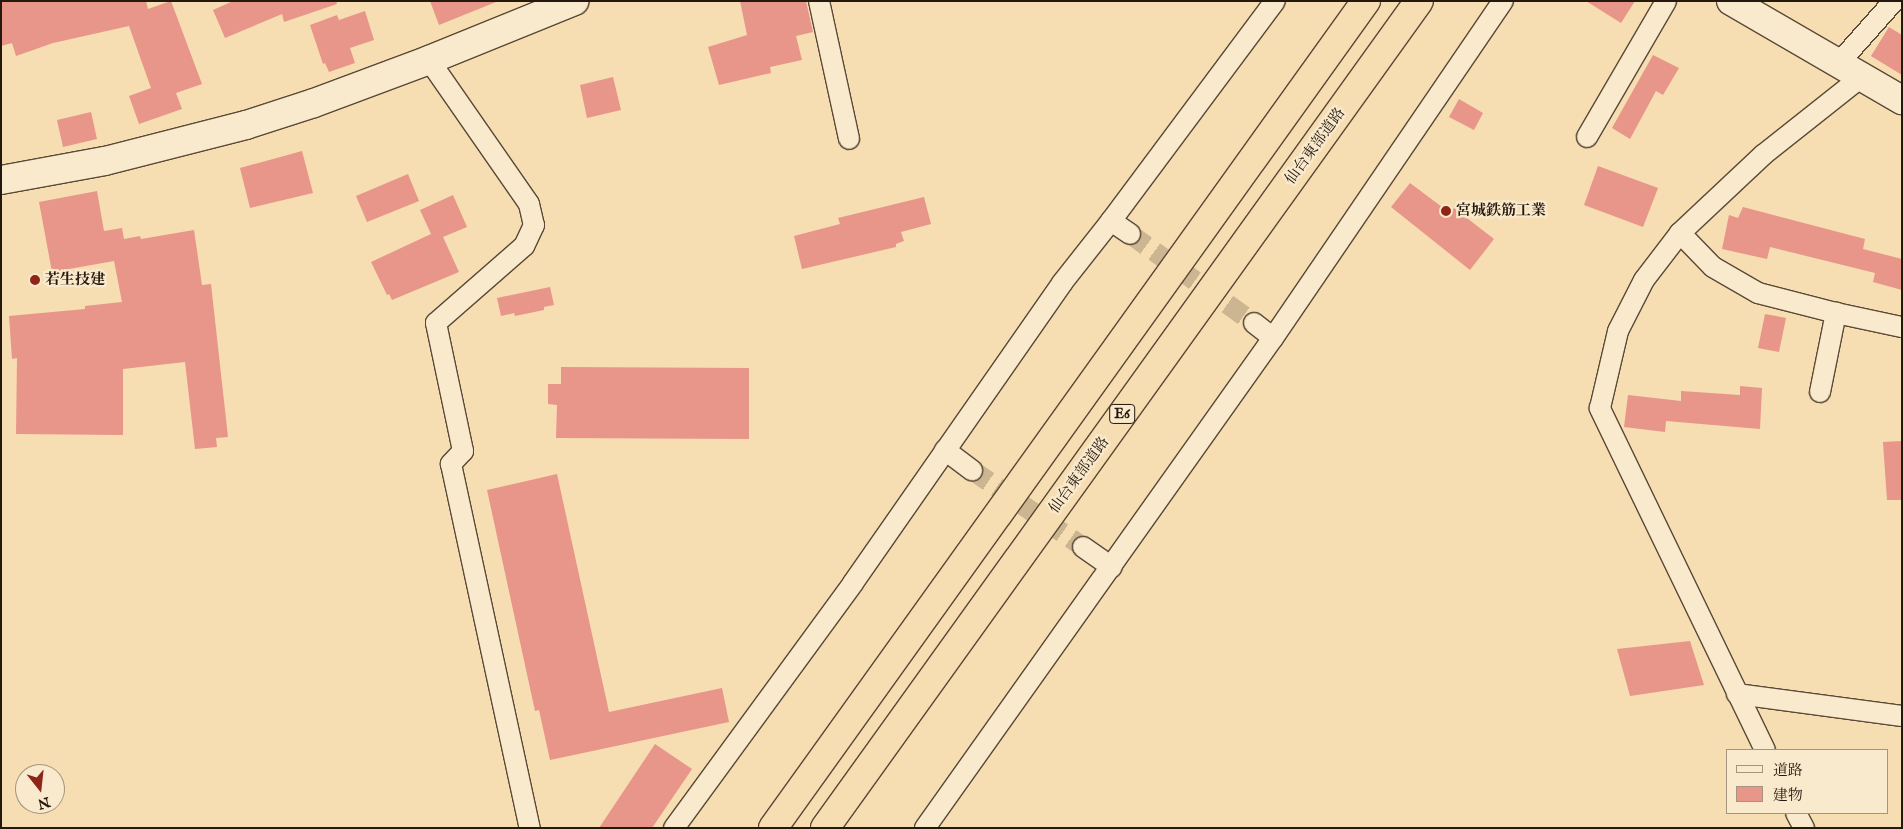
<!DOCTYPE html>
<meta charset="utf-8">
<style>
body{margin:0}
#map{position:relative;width:1903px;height:829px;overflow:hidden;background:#f6ddb2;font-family:"IM FELL English","Noto Serif JP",serif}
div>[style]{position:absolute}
.building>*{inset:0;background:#e79689}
.street-tunnel>*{height:20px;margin-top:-10px;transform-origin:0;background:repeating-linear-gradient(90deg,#ccb691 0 20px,transparent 0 30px)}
.roads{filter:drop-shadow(1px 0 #594936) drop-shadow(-1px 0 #594936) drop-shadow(0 1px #594936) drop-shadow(0 -1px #594936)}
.street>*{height:20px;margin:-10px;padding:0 10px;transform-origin:10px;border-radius:10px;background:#f9e9cd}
.secondary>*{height:28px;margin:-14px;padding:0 14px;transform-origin:14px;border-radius:14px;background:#f9e9cd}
.highway>*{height:28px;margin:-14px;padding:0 14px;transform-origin:14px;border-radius:14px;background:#f6ddb2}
.dots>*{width:14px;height:14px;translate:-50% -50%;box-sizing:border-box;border:2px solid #f9e9cd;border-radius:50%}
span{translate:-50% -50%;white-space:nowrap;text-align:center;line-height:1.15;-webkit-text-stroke:4.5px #f9e9cd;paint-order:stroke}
.shield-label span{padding:1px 4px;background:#f9e9cd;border:1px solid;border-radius:4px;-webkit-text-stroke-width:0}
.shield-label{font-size:14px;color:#25180c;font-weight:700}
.street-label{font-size:15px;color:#25180c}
.poi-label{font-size:15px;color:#25180c;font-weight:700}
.left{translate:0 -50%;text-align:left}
.frame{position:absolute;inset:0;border:2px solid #25180c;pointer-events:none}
.legend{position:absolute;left:1726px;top:749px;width:162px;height:65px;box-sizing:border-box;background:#f9e9cd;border:1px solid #a49580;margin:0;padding:6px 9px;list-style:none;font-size:15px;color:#25180c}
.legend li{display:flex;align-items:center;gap:10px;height:25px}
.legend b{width:25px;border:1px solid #a49580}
.north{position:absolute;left:15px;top:764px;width:50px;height:50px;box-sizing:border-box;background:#f9e9cd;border:1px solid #a49580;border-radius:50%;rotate:164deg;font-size:14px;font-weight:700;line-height:20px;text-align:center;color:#25180c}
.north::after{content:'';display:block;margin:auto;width:18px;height:22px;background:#8f2418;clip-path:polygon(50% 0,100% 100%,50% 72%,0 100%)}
</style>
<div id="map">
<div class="building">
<div style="clip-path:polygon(1px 1px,146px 1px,148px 9px,171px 1px,202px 84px,176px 93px,182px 109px,139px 124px,129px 96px,151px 88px,129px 26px,53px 43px,16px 56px,12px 43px,1px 46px)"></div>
<div style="clip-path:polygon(233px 1px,336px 1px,337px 4px,284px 22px,282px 14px,225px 38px,213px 10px)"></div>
<div style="clip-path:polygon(430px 1px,496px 1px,496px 2px,439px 25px)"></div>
<div style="clip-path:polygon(740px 1px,806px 1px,813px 32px,796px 36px,802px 60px,770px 67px,771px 73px,719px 85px,708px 47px,747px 35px)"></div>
<div style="clip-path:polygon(1586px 1px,1635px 1px,1621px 23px)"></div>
<div style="clip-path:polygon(365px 11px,374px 40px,350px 48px,355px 63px,329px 72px,325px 63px,323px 64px,310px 25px,337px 15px,339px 20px)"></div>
<div style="clip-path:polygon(1889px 27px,1902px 35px,1902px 75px,1871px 56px)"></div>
<div style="clip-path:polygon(1653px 55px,1679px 68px,1663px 95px,1656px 91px,1630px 139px,1612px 128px)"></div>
<div style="clip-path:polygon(613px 77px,621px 110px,587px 118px,580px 85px)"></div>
<div style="clip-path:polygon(1459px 99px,1483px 113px,1474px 130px,1449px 117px)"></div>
<div style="clip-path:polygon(91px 112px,97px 139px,63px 147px,57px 120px)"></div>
<div style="clip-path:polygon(302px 151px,313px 193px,250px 208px,240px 168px)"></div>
<div style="clip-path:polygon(1598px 166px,1658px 188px,1643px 227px,1584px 205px)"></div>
<div style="clip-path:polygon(408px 174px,419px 201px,367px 222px,356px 196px)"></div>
<div style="clip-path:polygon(1410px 183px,1450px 213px,1454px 208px,1494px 239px,1470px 270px,1391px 207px)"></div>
<div style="clip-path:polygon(97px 191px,104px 231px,122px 228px,124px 239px,140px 236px,141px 239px,194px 230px,202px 285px,211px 284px,228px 437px,216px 438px,217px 447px,195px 449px,185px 362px,123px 369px,123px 435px,16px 434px,17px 358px,12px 359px,9px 316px,85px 309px,85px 306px,122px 302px,114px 261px,52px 272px,39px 202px)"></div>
<div style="clip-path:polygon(453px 195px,467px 227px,443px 237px,459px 272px,392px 300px,389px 294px,387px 295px,371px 262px,431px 234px,420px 210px)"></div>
<div style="clip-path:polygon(924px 197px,931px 224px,901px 232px,904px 241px,896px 244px,896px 247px,802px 269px,794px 236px,840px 224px,838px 218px)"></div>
<div style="clip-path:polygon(1743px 207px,1865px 239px,1863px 249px,1902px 259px,1902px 290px,1873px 282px,1875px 273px,1770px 247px,1767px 259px,1722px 249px,1729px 215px,1738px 218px)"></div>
<div style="clip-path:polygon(550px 287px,554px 305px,544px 307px,544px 310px,515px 316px,514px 313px,501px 316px,497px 298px)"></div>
<div style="clip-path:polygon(1765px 314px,1786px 318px,1779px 352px,1758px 348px)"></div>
<div style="clip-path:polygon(561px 367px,749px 368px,749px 439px,556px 438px,557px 405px,548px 404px,548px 384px,561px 384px)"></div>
<div style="clip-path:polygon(1740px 386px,1762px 388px,1760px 429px,1666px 421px,1665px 432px,1624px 427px,1628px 395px,1681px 401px,1681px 391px,1740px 395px)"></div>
<div style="clip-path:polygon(1902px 441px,1902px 500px,1887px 500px,1883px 442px)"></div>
<div style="clip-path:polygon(557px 474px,609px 712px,722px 688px,729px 722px,550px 760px,539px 710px,535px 711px,487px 490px)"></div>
<div style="clip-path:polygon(1690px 641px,1704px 685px,1630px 696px,1617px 649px)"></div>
<div style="clip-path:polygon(655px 744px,692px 769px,652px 828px,599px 828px)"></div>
</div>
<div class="street-tunnel">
<div style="left:1130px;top:234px;width:153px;rotate:35.7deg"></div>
<div style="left:972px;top:470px;width:135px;rotate:34.7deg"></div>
</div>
<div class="roads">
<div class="street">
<div style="left:819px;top:1px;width:141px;rotate:77.7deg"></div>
<div style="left:429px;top:60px;width:175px;rotate:55.2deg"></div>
<div style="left:529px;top:204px;width:22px;rotate:77deg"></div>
<div style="left:534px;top:225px;width:23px;rotate:115deg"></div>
<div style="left:524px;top:246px;width:117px;rotate:138.8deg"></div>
<div style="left:436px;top:323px;width:131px;rotate:78.1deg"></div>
<div style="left:463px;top:451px;width:18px;rotate:133deg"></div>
<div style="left:451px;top:464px;width:372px;rotate:77.8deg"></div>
<div style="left:1837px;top:65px;width:86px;rotate:-48.3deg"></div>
<div style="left:1587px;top:137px;width:157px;rotate:-59.8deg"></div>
<div style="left:1111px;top:221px;width:23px;rotate:34deg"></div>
<div style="left:1680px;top:233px;width:47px;rotate:45.9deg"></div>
<div style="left:1713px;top:267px;width:52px;rotate:30deg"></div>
<div style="left:1758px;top:293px;width:81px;rotate:14.4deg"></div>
<div style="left:1836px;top:313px;width:67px;rotate:12deg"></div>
<div style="left:1254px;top:323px;width:24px;rotate:38deg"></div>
<div style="left:1820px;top:392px;width:81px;rotate:-78.6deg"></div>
<div style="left:945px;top:450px;width:34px;rotate:37deg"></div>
<div style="left:1083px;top:547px;width:35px;rotate:35deg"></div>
<div style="left:1737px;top:694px;width:166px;rotate:7.6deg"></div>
<div style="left:1765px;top:750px;width:380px;rotate:-115.8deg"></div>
<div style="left:1600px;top:408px;width:79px;rotate:-76.8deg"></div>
<div style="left:1618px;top:331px;width:57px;rotate:-63deg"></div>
<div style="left:1644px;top:280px;width:59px;rotate:-52.5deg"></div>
<div style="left:1680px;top:233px;width:114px;rotate:-43.2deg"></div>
<div style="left:1763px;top:155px;width:124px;rotate:-38.4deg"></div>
<div style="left:1796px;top:813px;width:17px;rotate:62deg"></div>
<div style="left:674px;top:828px;width:303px;rotate:-53.8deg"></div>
<div style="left:853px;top:583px;width:366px;rotate:-55.1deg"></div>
<div style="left:1062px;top:283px;width:79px;rotate:-51.7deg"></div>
<div style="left:1111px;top:221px;width:274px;rotate:-53.3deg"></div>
<div style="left:925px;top:828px;width:601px;rotate:-54.62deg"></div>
<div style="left:1273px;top:338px;width:408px;rotate:-55.7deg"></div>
</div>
<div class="secondary">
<div style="left:1731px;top:1px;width:198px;rotate:30.1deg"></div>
<div style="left:1px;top:180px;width:106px;rotate:-10.4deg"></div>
<div style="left:105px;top:161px;width:146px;rotate:-14.3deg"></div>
<div style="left:246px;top:125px;width:71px;rotate:-17.9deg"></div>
<div style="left:314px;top:103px;width:123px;rotate:-20.5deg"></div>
<div style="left:429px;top:60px;width:157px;rotate:-22.1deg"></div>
</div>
<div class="highway">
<div style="left:773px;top:828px;width:1018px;rotate:-54.36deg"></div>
<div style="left:825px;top:828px;width:1018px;rotate:-54.31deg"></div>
</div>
</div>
<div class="dots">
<div style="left:1446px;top:211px;background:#8f2418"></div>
<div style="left:35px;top:280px;background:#8f2418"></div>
</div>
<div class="shield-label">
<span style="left:1122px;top:414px">E6</span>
</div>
<div class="street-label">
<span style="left:1315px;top:146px;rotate:-54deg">仙台東部道路</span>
<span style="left:1079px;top:475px;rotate:-54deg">仙台東部道路</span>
</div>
<div class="poi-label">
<span class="left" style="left:1456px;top:211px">宮城鉄筋工業</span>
<span class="left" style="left:45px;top:280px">若生技建</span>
</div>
<div class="frame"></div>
<ul class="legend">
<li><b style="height:6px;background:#f9e9cd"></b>道路</li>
<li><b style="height:14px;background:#e79689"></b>建物</li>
</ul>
<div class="north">N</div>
</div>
